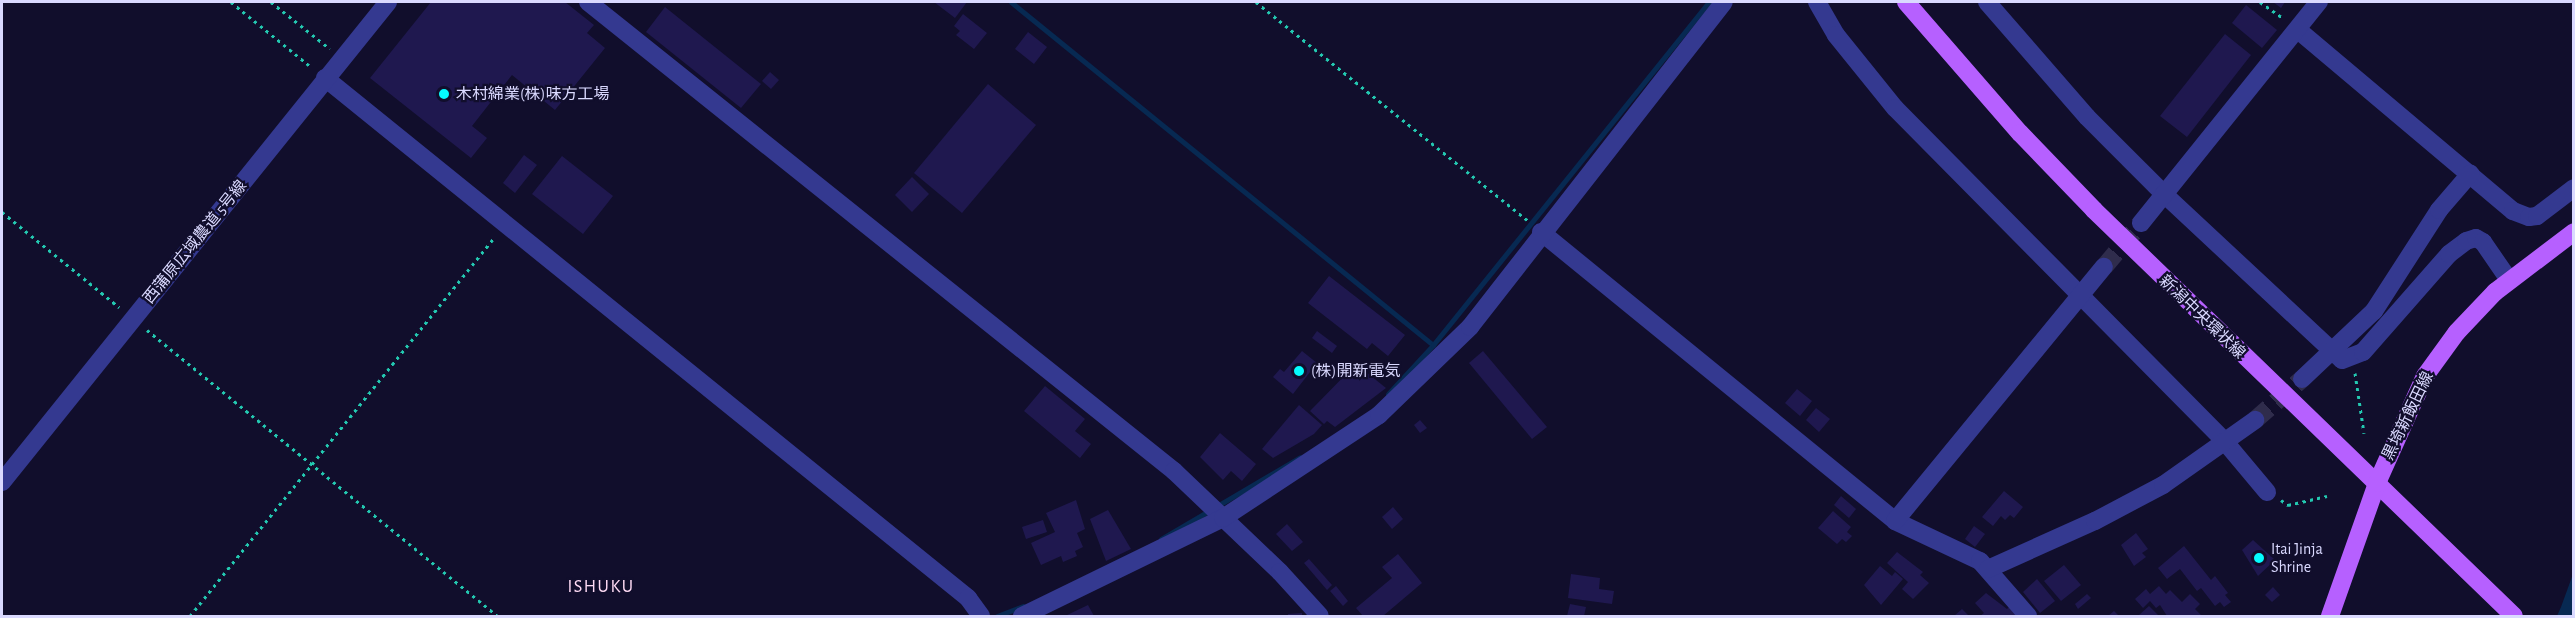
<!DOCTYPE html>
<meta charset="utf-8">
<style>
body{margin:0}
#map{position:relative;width:2575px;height:618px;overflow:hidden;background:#110e2c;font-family:"Alegreya Sans","Noto Sans JP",sans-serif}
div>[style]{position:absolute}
.water>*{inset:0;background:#072952}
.stream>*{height:5px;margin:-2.5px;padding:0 2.5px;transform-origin:2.5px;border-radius:2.5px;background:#072952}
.building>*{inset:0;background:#1f184f}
.minor-tunnel>*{height:18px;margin-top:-9px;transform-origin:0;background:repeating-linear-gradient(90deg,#2f2c4c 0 18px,transparent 0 27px)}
.path>*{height:3px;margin-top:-1.5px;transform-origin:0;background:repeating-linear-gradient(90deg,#23c9b1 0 3px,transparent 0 7.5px)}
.minor>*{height:18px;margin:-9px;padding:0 9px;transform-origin:9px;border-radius:9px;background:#343990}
.major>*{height:18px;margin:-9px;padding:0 9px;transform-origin:9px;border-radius:9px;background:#b660ff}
.dots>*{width:16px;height:16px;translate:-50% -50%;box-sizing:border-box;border:3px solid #110e2c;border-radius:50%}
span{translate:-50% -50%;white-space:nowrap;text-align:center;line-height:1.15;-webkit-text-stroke:4.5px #110e2c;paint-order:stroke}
.poi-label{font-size:16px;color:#dad9ff}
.left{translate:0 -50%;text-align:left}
.street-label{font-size:16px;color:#dad9ff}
.neighbourhood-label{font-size:18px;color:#ffdbf5;letter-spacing:1.5px}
.frame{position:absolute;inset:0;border:3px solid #dad9ff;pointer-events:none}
</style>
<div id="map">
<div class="water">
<div style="clip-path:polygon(2573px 574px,2573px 616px,2557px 616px,2561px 607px)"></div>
</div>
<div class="stream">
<div style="left:1011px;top:2px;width:544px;rotate:39.1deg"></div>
<div style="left:1388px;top:394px;width:67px;rotate:-47.4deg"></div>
<div style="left:1433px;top:345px;width:440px;rotate:-51.2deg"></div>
<div style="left:1161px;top:539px;width:161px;rotate:-30.5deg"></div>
<div style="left:997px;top:616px;width:28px;rotate:-21deg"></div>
</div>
<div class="building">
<div style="clip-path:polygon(431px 2px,565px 2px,594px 25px,587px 33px,605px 48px,555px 110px,512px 75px,472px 126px,487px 138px,471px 158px,370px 78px)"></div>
<div style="clip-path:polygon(934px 2px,967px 2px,955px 18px)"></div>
<div style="clip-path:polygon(2273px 2px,2285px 2px,2281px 8px)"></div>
<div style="clip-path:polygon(2246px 5px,2277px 30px,2262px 48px,2232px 23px)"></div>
<div style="clip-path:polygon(665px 7px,761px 84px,741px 108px,646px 32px)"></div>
<div style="clip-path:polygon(963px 14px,987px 33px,974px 49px,956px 35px,960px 31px,954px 26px)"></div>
<div style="clip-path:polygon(1028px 32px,1047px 47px,1034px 64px,1015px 49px)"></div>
<div style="clip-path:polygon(2225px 34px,2251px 55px,2187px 137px,2160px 116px)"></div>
<div style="clip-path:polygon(770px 72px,779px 80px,771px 89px,762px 81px)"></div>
<div style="clip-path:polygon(988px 84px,1036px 125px,962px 213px,914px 173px)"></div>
<div style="clip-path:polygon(524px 155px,537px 165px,515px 193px,503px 183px)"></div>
<div style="clip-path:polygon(562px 156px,613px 196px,583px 234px,532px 194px)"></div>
<div style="clip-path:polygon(912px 177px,929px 194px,912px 212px,895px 195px)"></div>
<div style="clip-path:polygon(1329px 276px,1405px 335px,1388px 356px,1372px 343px,1367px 349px,1308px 303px)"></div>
<div style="clip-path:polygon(1317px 331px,1337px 346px,1332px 353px,1312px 338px)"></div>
<div style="clip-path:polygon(1302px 351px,1317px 363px,1293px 394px,1273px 377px,1280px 369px,1284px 372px)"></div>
<div style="clip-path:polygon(1483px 351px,1547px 427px,1532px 439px,1469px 363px)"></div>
<div style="clip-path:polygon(1356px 364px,1386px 388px,1335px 427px,1327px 421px,1324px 424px,1310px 411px)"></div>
<div style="clip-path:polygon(1045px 386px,1085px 419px,1075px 431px,1091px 444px,1080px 458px,1024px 411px)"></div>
<div style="clip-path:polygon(1797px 389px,1812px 401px,1800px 416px,1785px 403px)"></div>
<div style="clip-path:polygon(1299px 405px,1322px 425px,1314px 434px,1273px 458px,1262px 449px)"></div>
<div style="clip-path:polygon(1816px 408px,1830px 419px,1819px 432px,1806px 420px)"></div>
<div style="clip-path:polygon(1420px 420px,1427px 428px,1420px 433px,1414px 425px)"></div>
<div style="clip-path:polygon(1220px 433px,1256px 464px,1242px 481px,1231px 471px,1223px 480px,1200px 457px)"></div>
<div style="clip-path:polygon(2004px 491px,2023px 507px,2014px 518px,2010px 515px,2005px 520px,2001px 516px,1993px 526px,1982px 517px)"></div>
<div style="clip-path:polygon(1841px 496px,1856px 509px,1849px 518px,1834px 505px)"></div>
<div style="clip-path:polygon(1076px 500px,1085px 529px,1077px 533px,1083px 547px,1075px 551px,1077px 556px,1063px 562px,1061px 556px,1041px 565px,1031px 543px,1055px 532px,1046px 513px)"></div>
<div style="clip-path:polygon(1393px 507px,1403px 519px,1392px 529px,1382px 517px)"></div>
<div style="clip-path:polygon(1108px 510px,1131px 549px,1106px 561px,1090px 519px)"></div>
<div style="clip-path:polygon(1833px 511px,1851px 527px,1847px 532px,1852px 536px,1846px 542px,1842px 539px,1837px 544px,1818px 528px)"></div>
<div style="clip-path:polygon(1043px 520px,1047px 532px,1026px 539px,1022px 527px)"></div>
<div style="clip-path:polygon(1287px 524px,1303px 542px,1292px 551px,1276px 534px)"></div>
<div style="clip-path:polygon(1974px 526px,1985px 534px,1975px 547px,1965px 539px)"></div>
<div style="clip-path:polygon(2136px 533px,2148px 549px,2142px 553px,2146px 557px,2134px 566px,2121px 545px)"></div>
<div style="clip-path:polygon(2253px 540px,2275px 560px,2258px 576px,2242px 550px)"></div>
<div style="clip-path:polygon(2184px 546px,2211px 580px,2215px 576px,2228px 593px,2225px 595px,2231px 602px,2224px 607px,2220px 602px,2215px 606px,2201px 588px,2197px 591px,2180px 569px,2167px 579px,2158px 568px)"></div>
<div style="clip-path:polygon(1897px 552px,1923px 572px,1920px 575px,1929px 583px,1913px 599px,1902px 589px,1908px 582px,1887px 563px)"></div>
<div style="clip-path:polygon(1398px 554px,1422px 583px,1383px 616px,1363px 616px,1356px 608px,1392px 578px,1382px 567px)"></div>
<div style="clip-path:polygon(1309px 559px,1332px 585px,1327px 590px,1304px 563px)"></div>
<div style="clip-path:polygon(2064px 565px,2081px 585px,2061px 601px,2044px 581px)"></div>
<div style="clip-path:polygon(1880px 566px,1892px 576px,1895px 572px,1903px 579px,1881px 605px,1864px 585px)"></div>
<div style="clip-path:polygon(1571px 574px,1600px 578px,1599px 589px,1614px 591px,1612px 604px,1568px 598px)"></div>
<div style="clip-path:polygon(2037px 579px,2055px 601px,2040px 613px,2023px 592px)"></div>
<div style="clip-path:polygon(1336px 586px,1348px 601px,1343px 606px,1330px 591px)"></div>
<div style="clip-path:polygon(2159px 586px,2166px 594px,2170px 590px,2182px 602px,2190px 594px,2200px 604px,2195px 609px,2202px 616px,2167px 616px,2160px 605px,2156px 608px,2150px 601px,2143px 608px,2135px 599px,2146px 589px,2150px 594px)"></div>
<div style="clip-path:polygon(2273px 587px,2280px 595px,2272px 602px,2265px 595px)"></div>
<div style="clip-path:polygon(1986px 593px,2007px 609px,2011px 605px,2021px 616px,1980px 616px,1984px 613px,1975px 603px)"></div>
<div style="clip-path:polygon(2087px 594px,2091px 598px,2078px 609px,2075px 604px)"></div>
<div style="clip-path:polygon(1570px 604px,1586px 607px,1584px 616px,1567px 616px)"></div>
<div style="clip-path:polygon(1088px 605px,1094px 616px,1065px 616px)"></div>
<div style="clip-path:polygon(2149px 606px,2159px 616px,2139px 615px)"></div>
<div style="clip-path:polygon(1962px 609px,1969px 616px,1954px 616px)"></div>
<div style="clip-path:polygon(2114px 611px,2119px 616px,2108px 616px)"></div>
<div style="clip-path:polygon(1302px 613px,1302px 616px,1288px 616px,1288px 614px)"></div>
</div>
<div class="minor-tunnel">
<div style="left:2104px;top:267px;width:57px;rotate:-49.9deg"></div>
<div style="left:2255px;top:420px;width:62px;rotate:-41.1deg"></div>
</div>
<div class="path">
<div style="left:231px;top:2px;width:103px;rotate:39.1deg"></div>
<div style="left:271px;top:2px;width:75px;rotate:38.5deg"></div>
<div style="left:1256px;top:2px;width:349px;rotate:38.8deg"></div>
<div style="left:2260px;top:2px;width:28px;rotate:35deg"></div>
<div style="left:2px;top:212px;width:151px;rotate:39.1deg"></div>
<div style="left:147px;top:330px;width:453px;rotate:39.2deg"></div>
<div style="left:2355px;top:373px;width:61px;rotate:81.5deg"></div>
<div style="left:2281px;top:500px;width:9px;rotate:36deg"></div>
<div style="left:2288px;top:505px;width:40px;rotate:-13deg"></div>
<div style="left:190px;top:616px;width:487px;rotate:-51.2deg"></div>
</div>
<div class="minor">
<div style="left:588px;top:2px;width:751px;rotate:38.67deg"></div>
<div style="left:1174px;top:471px;width:146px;rotate:43.6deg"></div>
<div style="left:1280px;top:572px;width:59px;rotate:47.7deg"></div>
<div style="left:1817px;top:2px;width:38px;rotate:60deg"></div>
<div style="left:1836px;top:35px;width:94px;rotate:51.1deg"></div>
<div style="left:1895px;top:108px;width:471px;rotate:45.3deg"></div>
<div style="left:2226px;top:443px;width:64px;rotate:50.1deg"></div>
<div style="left:1987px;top:2px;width:152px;rotate:49deg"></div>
<div style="left:2087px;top:117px;width:109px;rotate:45deg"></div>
<div style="left:2164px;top:194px;width:243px;rotate:43deg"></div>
<div style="left:2342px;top:360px;width:22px;rotate:-21deg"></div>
<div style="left:2363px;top:352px;width:130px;rotate:-48.7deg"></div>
<div style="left:2449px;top:254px;width:21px;rotate:-37deg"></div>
<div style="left:2466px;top:241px;width:10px;rotate:-17deg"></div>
<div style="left:2476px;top:238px;width:8px;rotate:30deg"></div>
<div style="left:2483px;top:242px;width:46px;rotate:55.6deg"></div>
<div style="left:2298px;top:30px;width:281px;rotate:40.1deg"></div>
<div style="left:2513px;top:211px;width:17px;rotate:21deg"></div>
<div style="left:2529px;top:217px;width:8px;rotate:-7deg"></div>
<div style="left:2537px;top:216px;width:46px;rotate:-37.1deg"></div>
<div style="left:325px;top:78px;width:827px;rotate:38.96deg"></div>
<div style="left:968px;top:598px;width:22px;rotate:54deg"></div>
<div style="left:2141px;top:223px;width:284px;rotate:-51.2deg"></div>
<div style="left:1541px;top:232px;width:457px;rotate:39.2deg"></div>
<div style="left:1895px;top:521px;width:94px;rotate:25.2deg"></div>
<div style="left:1980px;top:561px;width:73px;rotate:48.9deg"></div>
<div style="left:2302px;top:379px;width:99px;rotate:-43.4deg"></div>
<div style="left:2374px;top:311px;width:120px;rotate:-57.2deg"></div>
<div style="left:2439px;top:210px;width:48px;rotate:-49.3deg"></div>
<div style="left:2px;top:482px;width:616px;rotate:-51.19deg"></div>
<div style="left:1895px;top:521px;width:329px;rotate:-50.6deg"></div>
<div style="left:1988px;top:569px;width:117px;rotate:-24.2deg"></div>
<div style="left:2095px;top:521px;width:77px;rotate:-27.9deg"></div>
<div style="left:2163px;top:485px;width:113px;rotate:-35.2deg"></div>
<div style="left:1022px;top:616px;width:224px;rotate:-26deg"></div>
<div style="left:1223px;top:518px;width:187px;rotate:-33.4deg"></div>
<div style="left:1379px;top:415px;width:127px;rotate:-44deg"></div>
<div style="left:1470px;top:327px;width:412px;rotate:-52deg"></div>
</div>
<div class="major">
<div style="left:1906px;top:2px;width:174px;rotate:49deg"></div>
<div style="left:2020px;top:133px;width:107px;rotate:46.1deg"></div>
<div style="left:2094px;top:210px;width:584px;rotate:44.03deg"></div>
<div style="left:2330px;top:616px;width:141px;rotate:-70.5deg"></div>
<div style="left:2377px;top:483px;width:117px;rotate:-65.8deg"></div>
<div style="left:2425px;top:376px;width:54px;rotate:-54deg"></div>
<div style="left:2457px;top:332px;width:55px;rotate:-46.5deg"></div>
<div style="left:2495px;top:292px;width:99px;rotate:-37.2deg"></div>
</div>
<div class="dots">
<div style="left:444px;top:94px;background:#05fbff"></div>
<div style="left:1299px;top:371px;background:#05fbff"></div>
<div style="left:2259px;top:558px;background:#05fbff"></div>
</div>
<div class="poi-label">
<span class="left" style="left:456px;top:94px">木村綿業(株)味方工場</span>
<span class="left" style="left:1311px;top:371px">(株)開新電気</span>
<span class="left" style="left:2271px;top:558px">Itai Jinja<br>Shrine</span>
</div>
<div class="street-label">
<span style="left:195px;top:242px;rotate:-51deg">西蒲原広域農道 5号線</span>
<span style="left:2202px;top:317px;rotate:44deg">新潟中央環状線</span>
<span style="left:2408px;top:416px;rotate:-64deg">黒埼新飯田線</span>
</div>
<div class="neighbourhood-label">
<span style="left:601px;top:587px">ISHUKU</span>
</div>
<div class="frame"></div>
</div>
